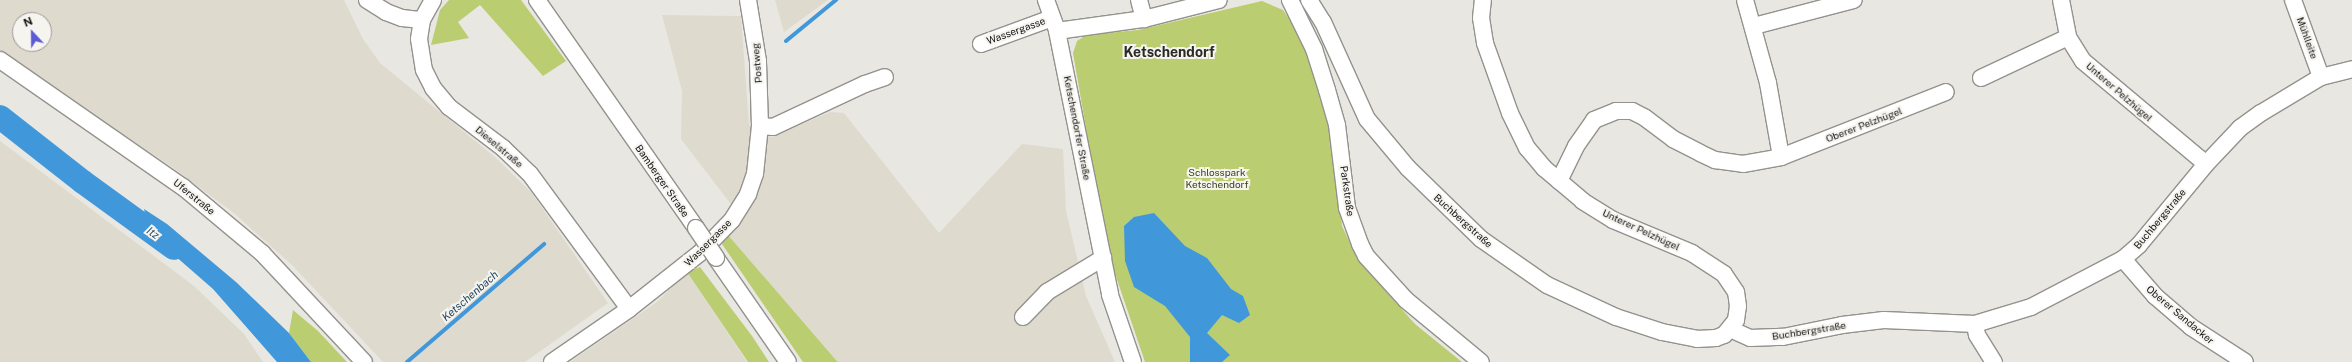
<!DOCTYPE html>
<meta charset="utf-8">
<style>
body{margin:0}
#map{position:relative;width:2352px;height:362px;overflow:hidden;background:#e9e7e2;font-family:"Public Sans",sans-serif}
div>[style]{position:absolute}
.built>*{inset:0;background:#dfdace}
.green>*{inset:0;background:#bbcd71}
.water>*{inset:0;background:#4098da}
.stream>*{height:4px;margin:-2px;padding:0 2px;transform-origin:2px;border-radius:2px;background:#4098da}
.river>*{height:24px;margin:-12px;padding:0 12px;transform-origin:12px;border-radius:12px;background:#4098da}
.roads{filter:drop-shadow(1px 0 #94928d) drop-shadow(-1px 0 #94928d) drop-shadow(0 1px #94928d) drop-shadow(0 -1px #94928d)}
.minor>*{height:16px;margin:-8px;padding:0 8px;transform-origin:8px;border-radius:8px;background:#fff}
.bridges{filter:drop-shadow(1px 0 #94928d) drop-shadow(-1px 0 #94928d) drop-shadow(0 1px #94928d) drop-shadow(0 -1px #94928d)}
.minor-bridge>*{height:16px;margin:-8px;padding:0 8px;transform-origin:8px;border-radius:8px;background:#fff}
span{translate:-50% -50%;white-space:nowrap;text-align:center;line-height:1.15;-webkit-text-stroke:4px #f6f4ef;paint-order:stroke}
.street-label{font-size:10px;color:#121110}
.park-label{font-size:10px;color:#3b4218}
.water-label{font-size:11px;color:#1b3f5b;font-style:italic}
.district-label{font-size:14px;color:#2b2926;font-weight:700}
.north{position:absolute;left:12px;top:12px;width:40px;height:40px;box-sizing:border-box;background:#f6f4ef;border:1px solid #9b9996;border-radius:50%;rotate:338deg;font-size:11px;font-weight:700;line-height:16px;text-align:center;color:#121110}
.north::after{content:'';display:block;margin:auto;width:14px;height:18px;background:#5b5bd3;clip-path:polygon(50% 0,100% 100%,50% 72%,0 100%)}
</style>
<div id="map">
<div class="built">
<div style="clip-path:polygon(evenodd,0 0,344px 0,363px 39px,380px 63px,496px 158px,531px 192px,608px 303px,525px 362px,383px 362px,292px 265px,235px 214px,172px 167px,0 52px,0 0,20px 20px,44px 20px,44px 44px,20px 44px,20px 20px)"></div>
<div style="clip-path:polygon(775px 0,828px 0,784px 32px)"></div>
<div style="clip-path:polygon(662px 15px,741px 16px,749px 125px,772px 137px,830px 112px,844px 113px,939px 233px,1022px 144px,1063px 149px,1066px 211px,1086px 296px,1115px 362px,838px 362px,728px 235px,743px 220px,681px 139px,682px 91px)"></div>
<div style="clip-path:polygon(0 141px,194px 286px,244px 334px,263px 362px,0 362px)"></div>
<div style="clip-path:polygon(687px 272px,747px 362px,570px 362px,657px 302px)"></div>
</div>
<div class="green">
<div style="clip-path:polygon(449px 0,521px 0,566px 61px,543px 76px,480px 5px,458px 22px,469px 38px,431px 45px,440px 10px)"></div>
<div style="clip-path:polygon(1262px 1px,1283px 10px,1300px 34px,1321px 91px,1336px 161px,1342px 226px,1358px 260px,1415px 324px,1462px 362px,1145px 362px,1107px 250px,1073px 53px,1077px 41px,1086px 35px,1138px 30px)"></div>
<div style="clip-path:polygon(728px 235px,836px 360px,838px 362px,803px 362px,722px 244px)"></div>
<div style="clip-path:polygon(700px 267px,752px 336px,769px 362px,748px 362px,687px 272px)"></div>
<div style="clip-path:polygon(293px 310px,318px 331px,347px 362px,311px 362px,289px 333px)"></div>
</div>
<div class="water">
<div style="clip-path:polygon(144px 209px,167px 224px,236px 282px,289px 333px,311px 362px,277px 362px,213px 289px,166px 248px,151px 241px)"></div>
<div style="clip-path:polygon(1154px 213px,1185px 246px,1207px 258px,1231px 289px,1243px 296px,1250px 315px,1239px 323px,1222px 315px,1207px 333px,1230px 355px,1222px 362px,1190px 362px,1190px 337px,1165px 306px,1134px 287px,1125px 261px,1124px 226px,1134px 217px)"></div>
</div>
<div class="stream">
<div style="left:786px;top:41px;width:65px;rotate:-39.4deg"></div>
<div style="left:407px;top:362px;width:181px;rotate:-40.7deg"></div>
</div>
<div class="river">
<div style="left:0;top:117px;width:105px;rotate:38.1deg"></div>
<div style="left:83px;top:182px;width:112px;rotate:36deg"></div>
</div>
<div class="roads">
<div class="minor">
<div style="left:367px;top:0;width:22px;rotate:32deg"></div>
<div style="left:386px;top:12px;width:17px;rotate:21deg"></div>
<div style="left:402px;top:18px;width:20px;rotate:6deg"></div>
<div style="left:433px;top:0;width:23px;rotate:119deg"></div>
<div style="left:422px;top:20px;width:19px;rotate:99deg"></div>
<div style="left:419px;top:39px;width:31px;rotate:81deg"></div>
<div style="left:424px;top:70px;width:20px;rotate:63deg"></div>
<div style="left:433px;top:88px;width:25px;rotate:50deg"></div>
<div style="left:449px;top:107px;width:68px;rotate:37.2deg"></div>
<div style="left:503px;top:148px;width:37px;rotate:44deg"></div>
<div style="left:530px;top:174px;width:167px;rotate:53.7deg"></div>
<div style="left:537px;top:0;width:278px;rotate:55.1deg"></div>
<div style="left:1046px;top:0;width:33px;rotate:70deg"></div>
<div style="left:1057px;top:31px;width:269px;rotate:78.6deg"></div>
<div style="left:1110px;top:295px;width:71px;rotate:71.1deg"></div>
<div style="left:1139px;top:0;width:20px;rotate:75deg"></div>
<div style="left:1290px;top:0;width:55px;rotate:63.9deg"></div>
<div style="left:1314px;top:49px;width:43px;rotate:72.4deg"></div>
<div style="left:1327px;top:90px;width:36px;rotate:74deg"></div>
<div style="left:1337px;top:125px;width:84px;rotate:83.1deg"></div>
<div style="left:1347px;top:208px;width:38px;rotate:70deg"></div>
<div style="left:1360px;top:244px;width:13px;rotate:63deg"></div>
<div style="left:1366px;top:256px;width:59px;rotate:47.7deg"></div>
<div style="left:1406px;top:300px;width:97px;rotate:39.6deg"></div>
<div style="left:1309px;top:0;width:26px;rotate:58deg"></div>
<div style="left:1323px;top:22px;width:107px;rotate:65.6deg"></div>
<div style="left:1367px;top:119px;width:64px;rotate:50.1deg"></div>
<div style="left:1408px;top:168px;width:102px;rotate:44.2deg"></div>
<div style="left:1481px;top:239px;width:80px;rotate:34.9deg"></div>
<div style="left:1547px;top:285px;width:76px;rotate:24.9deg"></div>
<div style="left:1616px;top:317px;width:48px;rotate:18.1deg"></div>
<div style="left:1662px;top:332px;width:36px;rotate:11deg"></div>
<div style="left:1697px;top:339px;width:19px;rotate:-3deg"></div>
<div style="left:1716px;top:338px;width:9px;rotate:-21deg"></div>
<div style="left:1724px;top:335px;width:19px;rotate:-51deg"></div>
<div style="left:1736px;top:320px;width:14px;rotate:-82deg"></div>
<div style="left:1738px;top:306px;width:14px;rotate:-98deg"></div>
<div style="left:1736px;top:292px;width:22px;rotate:-124deg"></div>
<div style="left:1724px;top:274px;width:38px;rotate:-147deg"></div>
<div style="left:1692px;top:253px;width:86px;rotate:-157.3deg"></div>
<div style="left:1613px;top:220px;width:36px;rotate:-148deg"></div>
<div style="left:1583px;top:201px;width:51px;rotate:-139.8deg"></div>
<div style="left:1544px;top:168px;width:26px;rotate:-130deg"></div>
<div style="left:1527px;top:148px;width:39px;rotate:-116deg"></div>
<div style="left:1510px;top:113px;width:74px;rotate:-109.7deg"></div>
<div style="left:1485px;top:43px;width:25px;rotate:-99deg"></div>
<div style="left:1481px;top:18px;width:18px;rotate:-84deg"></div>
<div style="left:1745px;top:0;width:86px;rotate:74.5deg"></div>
<div style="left:1768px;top:83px;width:75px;rotate:80deg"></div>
<div style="left:2061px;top:0;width:38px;rotate:79deg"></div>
<div style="left:2068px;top:37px;width:28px;rotate:58deg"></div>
<div style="left:2083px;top:61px;width:160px;rotate:39.9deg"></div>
<div style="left:2293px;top:0;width:82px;rotate:70deg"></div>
<div style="left:1754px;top:26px;width:103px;rotate:-14.6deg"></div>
<div style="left:1057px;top:31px;width:88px;rotate:-7.9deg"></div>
<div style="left:1144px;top:19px;width:77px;rotate:-14.2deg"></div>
<div style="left:981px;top:44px;width:76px;rotate:-20.1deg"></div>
<div style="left:0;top:60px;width:223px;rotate:34.8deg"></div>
<div style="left:183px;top:187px;width:103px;rotate:39.9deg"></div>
<div style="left:262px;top:253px;width:149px;rotate:46.9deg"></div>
<div style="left:1981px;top:78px;width:96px;rotate:-25.2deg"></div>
<div style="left:760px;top:126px;width:13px;rotate:4deg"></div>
<div style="left:773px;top:127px;width:102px;rotate:-25.1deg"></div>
<div style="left:865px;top:84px;width:21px;rotate:-19deg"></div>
<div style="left:1559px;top:181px;width:39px;rotate:-64deg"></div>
<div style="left:1576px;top:146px;width:32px;rotate:-55deg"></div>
<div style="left:1594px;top:120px;width:24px;rotate:-22deg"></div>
<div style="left:1616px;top:111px;width:16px"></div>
<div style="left:1632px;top:111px;width:13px;rotate:27deg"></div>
<div style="left:1644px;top:117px;width:36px;rotate:37deg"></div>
<div style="left:1673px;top:139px;width:30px;rotate:27deg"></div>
<div style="left:1700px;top:153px;width:17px;rotate:25deg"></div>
<div style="left:1715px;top:160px;width:28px;rotate:8deg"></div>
<div style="left:1743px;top:164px;width:39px;rotate:-10deg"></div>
<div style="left:1781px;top:157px;width:177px;rotate:-21.5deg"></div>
<div style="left:716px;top:258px;width:126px;rotate:55.3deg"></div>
<div style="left:2123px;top:259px;width:49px;rotate:49.1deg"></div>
<div style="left:2155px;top:296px;width:48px;rotate:40.7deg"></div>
<div style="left:2191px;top:327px;width:64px;rotate:32.9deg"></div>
<div style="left:1023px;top:317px;width:35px;rotate:-46deg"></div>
<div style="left:1047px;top:292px;width:66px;rotate:-31.3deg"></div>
<div style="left:1975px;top:324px;width:11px;rotate:80deg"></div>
<div style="left:1977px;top:335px;width:32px;rotate:58deg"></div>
<div style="left:1730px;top:329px;width:22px;rotate:24deg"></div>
<div style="left:1750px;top:338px;width:33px;rotate:-2deg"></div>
<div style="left:1783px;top:337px;width:60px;rotate:-11.5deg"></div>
<div style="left:1842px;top:325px;width:42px;rotate:-6.8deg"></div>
<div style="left:1884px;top:320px;width:91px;rotate:2.5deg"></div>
<div style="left:1975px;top:324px;width:59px;rotate:-16.9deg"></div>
<div style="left:2031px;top:307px;width:104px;rotate:-27.6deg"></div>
<div style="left:2123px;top:259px;width:21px;rotate:-41deg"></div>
<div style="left:2139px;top:245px;width:105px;rotate:-50.4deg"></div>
<div style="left:2206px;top:164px;width:50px;rotate:-46.6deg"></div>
<div style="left:2240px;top:128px;width:26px;rotate:-36deg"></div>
<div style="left:2261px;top:113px;width:70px;rotate:-31deg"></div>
<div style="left:2321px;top:77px;width:32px;rotate:-14deg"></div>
<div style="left:552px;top:362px;width:93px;rotate:-34.5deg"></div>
<div style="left:629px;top:309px;width:90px;rotate:-38.3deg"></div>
<div style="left:700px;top:253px;width:46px;rotate:-45.9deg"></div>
<div style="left:732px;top:220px;width:31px;rotate:-58deg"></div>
<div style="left:748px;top:194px;width:21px;rotate:-71deg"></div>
<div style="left:755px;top:174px;width:48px;rotate:-84.1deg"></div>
<div style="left:760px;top:126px;width:65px;rotate:-91.8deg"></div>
<div style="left:758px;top:61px;width:62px;rotate:-99.3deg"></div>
</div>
</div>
<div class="bridges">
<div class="minor-bridge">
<div style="left:696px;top:228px;width:36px;rotate:56deg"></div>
</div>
</div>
<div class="street-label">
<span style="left:1016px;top:31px;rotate:-20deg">Wassergasse</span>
<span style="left:2307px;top:38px;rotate:70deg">Mühlleite</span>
<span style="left:757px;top:63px;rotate:-95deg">Postweg</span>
<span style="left:2119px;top:92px;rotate:41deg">Unterer Pelzhügel</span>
<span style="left:1864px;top:125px;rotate:-21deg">Oberer Pelzhügel</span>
<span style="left:1077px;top:128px;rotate:79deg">Ketschendorfer Straße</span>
<span style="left:499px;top:147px;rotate:40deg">Dieselstraße</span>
<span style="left:662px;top:181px;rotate:55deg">Bamberger Straße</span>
<span style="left:1347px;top:191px;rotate:82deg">Parkstraße</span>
<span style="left:194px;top:197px;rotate:39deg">Uferstraße</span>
<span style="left:2160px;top:219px;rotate:-50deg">Buchbergstraße</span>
<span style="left:1463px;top:221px;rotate:42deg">Buchbergstraße</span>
<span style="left:1641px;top:230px;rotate:25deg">Unterer Pelzhügel</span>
<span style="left:708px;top:243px;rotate:-45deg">Wassergasse</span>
<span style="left:2180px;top:315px;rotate:40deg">Oberer Sandacker</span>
<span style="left:1809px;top:331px;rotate:-9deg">Buchbergstraße</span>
</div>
<div class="park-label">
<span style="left:1217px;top:178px">Schlosspark<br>Ketschendorf</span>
</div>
<div class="water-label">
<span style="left:153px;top:233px;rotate:36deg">Itz</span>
<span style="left:470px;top:296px;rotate:-41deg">Ketschenbach</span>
</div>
<div class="district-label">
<span style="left:1169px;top:52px">Ketschendorf</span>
</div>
<div class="north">N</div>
</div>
